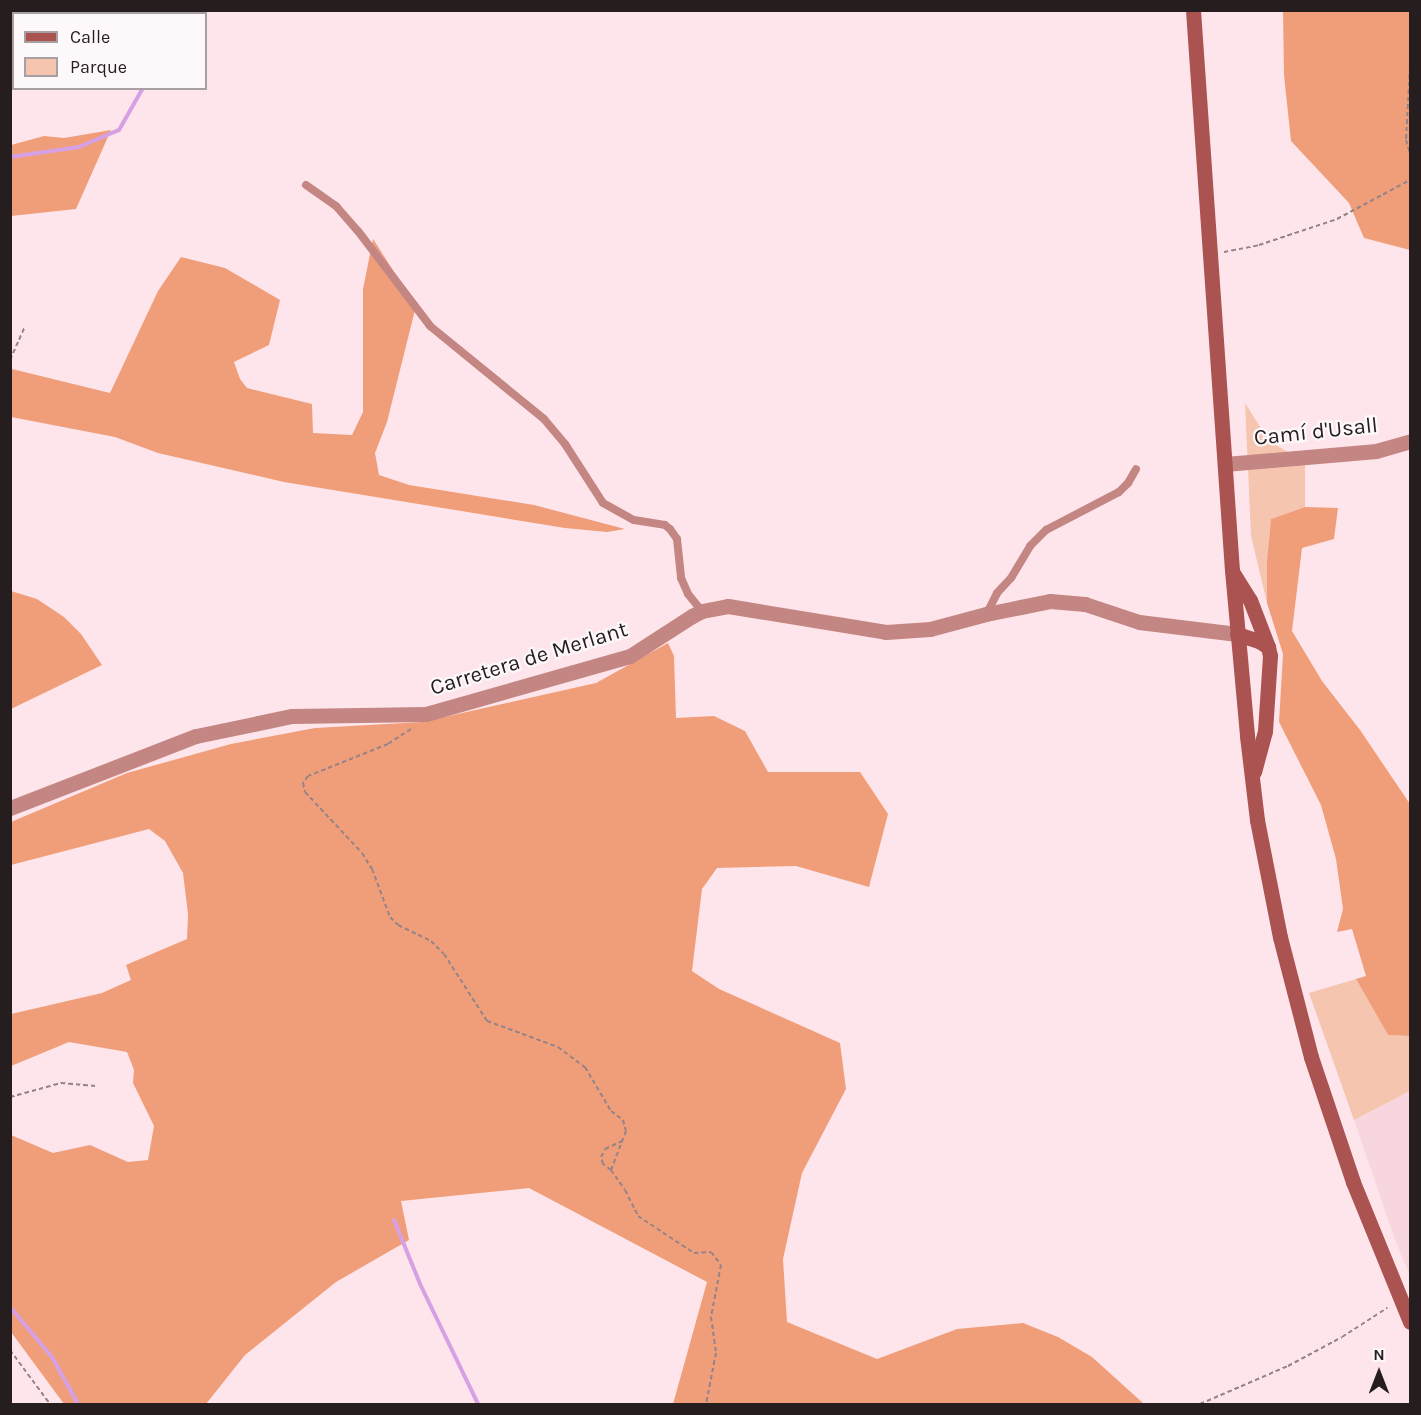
<!DOCTYPE html>
<meta charset="utf-8">
<style>
body{margin:0}
#map{position:relative;width:1421px;height:1415px;overflow:hidden;background:#fee5eb;font-family:Karla,sans-serif}
div>[style]{position:absolute}
.built>*{inset:0;background:#f7d6de}
.green>*{inset:0;background:#f6c5b0}
.forest>*{inset:0;background:#f09e7a}
.stream>*{height:4px;margin:-2px;padding:0 2px;transform-origin:2px;border-radius:2px;background:#d6a0e5}
.path>*{height:2px;margin-top:-1px;transform-origin:0;background:repeating-linear-gradient(90deg,#948387 0 4.5px,transparent 0 7.5px)}
.lane>*{height:8px;margin:-4px;padding:0 4px;transform-origin:4px;border-radius:4px;background:#c48683}
.street>*{height:15px;margin:-7.5px;padding:0 7.5px;transform-origin:7.5px;border-radius:7.5px;background:#c48683}
.secondary>*{height:15px;margin:-7.5px;padding:0 7.5px;transform-origin:7.5px;border-radius:7.5px;background:#ab5351}
span{translate:-50% -50%;white-space:nowrap;text-align:center;line-height:1.15;-webkit-text-stroke:4.5px #fdf8f9;paint-order:stroke}
.street-label{font-size:22px;color:#261d1f}
.frame{position:absolute;inset:0;border:12px solid #261d1f;pointer-events:none}
.legend{position:absolute;left:12px;top:12px;width:195px;height:78px;box-sizing:border-box;background:#fdf8f9;border:2px solid #a7a0a2;margin:0;padding:8px 10px;list-style:none;font-size:18px;color:#261d1f}
.legend li{display:flex;align-items:center;gap:12px;height:30px}
.legend b{width:30px;border:2px solid #a7a0a2}
.north{position:absolute;left:1349px;top:1343px;width:60px;height:60px;-webkit-text-stroke:4px #fdf8f9;paint-order:stroke;rotate:0deg;font-size:16px;font-weight:700;line-height:24px;text-align:center;color:#261d1f}
.north::after{content:'';display:block;margin:auto;width:21px;height:27px;background:#261d1f;clip-path:polygon(50% 0,100% 100%,50% 72%,0 100%)}
</style>
<div id="map">
<div class="built">
<div style="clip-path:polygon(1410px 1091px,1410px 1276px,1394px 1237px,1354px 1120px)"></div>
</div>
<div class="green">
<div style="clip-path:polygon(1245px 403px,1269px 441px,1305px 462px,1305px 507px,1271px 519px,1267px 560px,1267px 603px,1251px 536px)"></div>
<div style="clip-path:polygon(1356px 979px,1388px 1035px,1410px 1036px,1410px 1091px,1354px 1120px,1309px 993px)"></div>
</div>
<div class="forest">
<div style="clip-path:polygon(1283px 11px,1410px 11px,1410px 250px,1364px 238px,1349px 203px,1291px 141px,1284px 75px)"></div>
<div style="clip-path:polygon(111px 130px,76px 209px,11px 216px,11px 145px,44px 136px,64px 138px)"></div>
<div style="clip-path:polygon(373px 239px,416px 306px,387px 422px,375px 453px,379px 475px,409px 485px,534px 505px,625px 529px,607px 532px,565px 528px,284px 482px,158px 453px,115px 437px,11px 417px,12px 369px,110px 393px,158px 291px,181px 257px,225px 268px,280px 300px,269px 345px,234px 362px,240px 379px,247px 388px,312px 404px,313px 433px,352px 435px,363px 412px,363px 289px)"></div>
<div style="clip-path:polygon(1305px 507px,1338px 508px,1334px 539px,1302px 548px,1292px 631px,1322px 681px,1360px 730px,1410px 804px,1410px 1036px,1388px 1035px,1356px 979px,1366px 976px,1352px 929px,1337px 932px,1343px 909px,1336px 859px,1321px 805px,1279px 722px,1283px 654px,1267px 603px,1267px 560px,1271px 519px)"></div>
<div style="clip-path:polygon(11px 591px,37px 599px,64px 617px,81px 634px,102px 665px,11px 709px)"></div>
<div style="clip-path:polygon(668px 643px,674px 656px,676px 718px,714px 716px,745px 731px,768px 772px,860px 772px,888px 814px,869px 887px,796px 866px,717px 868px,702px 889px,692px 971px,719px 989px,840px 1043px,846px 1089px,802px 1173px,783px 1259px,787px 1322px,877px 1359px,957px 1329px,1023px 1323px,1058px 1337px,1092px 1357px,1144px 1404px,673px 1404px,707px 1282px,529px 1188px,401px 1201px,409px 1240px,336px 1282px,245px 1355px,206px 1404px,64px 1404px,11px 1332px,11px 1135px,53px 1153px,90px 1145px,128px 1162px,148px 1160px,154px 1126px,133px 1083px,134px 1070px,127px 1052px,69px 1042px,11px 1066px,11px 1014px,102px 993px,131px 980px,126px 965px,187px 939px,188px 914px,183px 873px,165px 841px,149px 829px,11px 865px,11px 822px,127px 773px,231px 744px,315px 728px,422px 722px,596px 683px)"></div>
</div>
<div class="stream">
<div style="left:180px;top:14px;width:4px;rotate:-76deg"></div>
<div style="left:10px;top:157px;width:70px;rotate:-8.2deg"></div>
<div style="left:79px;top:147px;width:43px;rotate:-23deg"></div>
<div style="left:119px;top:130px;width:48px;rotate:-60.3deg"></div>
<div style="left:394px;top:1220px;width:71px;rotate:67.8deg"></div>
<div style="left:421px;top:1286px;width:131px;rotate:64.2deg"></div>
<div style="left:10px;top:1307px;width:65px;rotate:50deg"></div>
<div style="left:52px;top:1357px;width:54px;rotate:61deg"></div>
</div>
<div class="path">
<div style="left:1410px;top:67px;width:73px;rotate:93.1deg"></div>
<div style="left:1406px;top:140px;width:14px;rotate:73deg"></div>
<div style="left:1224px;top:252px;width:36px;rotate:-11deg"></div>
<div style="left:1259px;top:245px;width:82px;rotate:-18.4deg"></div>
<div style="left:1337px;top:219px;width:83px;rotate:-28.1deg"></div>
<div style="left:10px;top:360px;width:37px;rotate:-66deg"></div>
<div style="left:411px;top:729px;width:27px;rotate:147deg"></div>
<div style="left:388px;top:744px;width:86px;rotate:158.2deg"></div>
<div style="left:308px;top:776px;width:9px;rotate:126deg"></div>
<div style="left:303px;top:783px;width:9px;rotate:77deg"></div>
<div style="left:305px;top:792px;width:83px;rotate:46.9deg"></div>
<div style="left:362px;top:853px;width:19px;rotate:58deg"></div>
<div style="left:372px;top:869px;width:51px;rotate:69.4deg"></div>
<div style="left:390px;top:917px;width:11px;rotate:45deg"></div>
<div style="left:398px;top:925px;width:37px;rotate:26deg"></div>
<div style="left:431px;top:941px;width:18px;rotate:45deg"></div>
<div style="left:444px;top:954px;width:80px;rotate:57.3deg"></div>
<div style="left:487px;top:1021px;width:76px;rotate:20.1deg"></div>
<div style="left:558px;top:1047px;width:34px;rotate:37deg"></div>
<div style="left:585px;top:1067px;width:51px;rotate:59.4deg"></div>
<div style="left:611px;top:1111px;width:15px;rotate:37deg"></div>
<div style="left:623px;top:1120px;width:11px;rotate:75deg"></div>
<div style="left:626px;top:1131px;width:42px;rotate:111deg"></div>
<div style="left:611px;top:1170px;width:24px;rotate:55deg"></div>
<div style="left:625px;top:1190px;width:29px;rotate:63deg"></div>
<div style="left:638px;top:1216px;width:67px;rotate:33.5deg"></div>
<div style="left:694px;top:1253px;width:17px;rotate:-3deg"></div>
<div style="left:711px;top:1252px;width:16px;rotate:52deg"></div>
<div style="left:721px;top:1265px;width:53px;rotate:100.9deg"></div>
<div style="left:711px;top:1317px;width:36px;rotate:82deg"></div>
<div style="left:716px;top:1353px;width:52px;rotate:101.1deg"></div>
<div style="left:10px;top:1097px;width:53px;rotate:-15.4deg"></div>
<div style="left:61px;top:1083px;width:35px;rotate:5deg"></div>
<div style="left:611px;top:1170px;width:10px;rotate:-143deg"></div>
<div style="left:603px;top:1164px;width:7px;rotate:-106deg"></div>
<div style="left:601px;top:1157px;width:9px;rotate:-63deg"></div>
<div style="left:605px;top:1149px;width:19px;rotate:-25deg"></div>
<div style="left:10px;top:1350px;width:67px;rotate:53.5deg"></div>
<div style="left:1200px;top:1404px;width:96px;rotate:-23.4deg"></div>
<div style="left:1288px;top:1366px;width:61px;rotate:-28.2deg"></div>
<div style="left:1342px;top:1337px;width:54px;rotate:-32.8deg"></div>
</div>
<div class="lane">
<div style="left:306px;top:185px;width:37px;rotate:35deg"></div>
<div style="left:336px;top:206px;width:33px;rotate:49deg"></div>
<div style="left:358px;top:231px;width:119px;rotate:52.8deg"></div>
<div style="left:430px;top:326px;width:147px;rotate:39.2deg"></div>
<div style="left:544px;top:419px;width:33px;rotate:50deg"></div>
<div style="left:565px;top:444px;width:70px;rotate:57.2deg"></div>
<div style="left:603px;top:503px;width:35px;rotate:29deg"></div>
<div style="left:634px;top:520px;width:31px;rotate:9deg"></div>
<div style="left:665px;top:525px;width:6px;rotate:39deg"></div>
<div style="left:670px;top:529px;width:12px;rotate:55deg"></div>
<div style="left:677px;top:539px;width:39px;rotate:84deg"></div>
<div style="left:681px;top:578px;width:17px;rotate:66deg"></div>
<div style="left:688px;top:594px;width:22px;rotate:51deg"></div>
<div style="left:987px;top:613px;width:22px;rotate:-63deg"></div>
<div style="left:997px;top:593px;width:21px;rotate:-47deg"></div>
<div style="left:1011px;top:578px;width:37px;rotate:-59deg"></div>
<div style="left:1030px;top:546px;width:23px;rotate:-45deg"></div>
<div style="left:1046px;top:530px;width:82px;rotate:-27.5deg"></div>
<div style="left:1119px;top:492px;width:13px;rotate:-45deg"></div>
<div style="left:1128px;top:483px;width:16px;rotate:-60deg"></div>
</div>
<div class="street">
<div style="left:1225px;top:464px;width:152px;rotate:-4.9deg"></div>
<div style="left:1376px;top:451px;width:35px;rotate:-16deg"></div>
<div style="left:10px;top:808px;width:199px;rotate:-21.2deg"></div>
<div style="left:196px;top:736px;width:98px;rotate:-11.8deg"></div>
<div style="left:292px;top:716px;width:134px;rotate:-0.9deg"></div>
<div style="left:426px;top:714px;width:212px;rotate:-15.9deg"></div>
<div style="left:630px;top:656px;width:74px;rotate:-32.8deg"></div>
<div style="left:692px;top:616px;width:11px;rotate:-27deg"></div>
<div style="left:702px;top:611px;width:26px;rotate:-11deg"></div>
<div style="left:728px;top:606px;width:160px;rotate:9.3deg"></div>
<div style="left:886px;top:632px;width:44px;rotate:-3.9deg"></div>
<div style="left:930px;top:629px;width:58px;rotate:-15deg"></div>
<div style="left:986px;top:614px;width:65px;rotate:-11.5deg"></div>
<div style="left:1050px;top:601px;width:35px;rotate:5deg"></div>
<div style="left:1085px;top:604px;width:57px;rotate:18.4deg"></div>
<div style="left:1139px;top:622px;width:99px;rotate:7deg"></div>
</div>
<div class="secondary">
<div style="left:1193px;top:10px;width:561px;rotate:86.02deg"></div>
<div style="left:1232px;top:570px;width:167px;rotate:84.8deg"></div>
<div style="left:1247px;top:736px;width:85px;rotate:83.2deg"></div>
<div style="left:1257px;top:820px;width:119px;rotate:78.9deg"></div>
<div style="left:1280px;top:937px;width:124px;rotate:75.5deg"></div>
<div style="left:1311px;top:1057px;width:132px;rotate:71.4deg"></div>
<div style="left:1353px;top:1182px;width:151px;rotate:67.8deg"></div>
<div style="left:1233px;top:573px;width:32px;rotate:58deg"></div>
<div style="left:1250px;top:600px;width:50px;rotate:69deg"></div>
<div style="left:1237px;top:634px;width:23px;rotate:18deg"></div>
<div style="left:1259px;top:641px;width:11px;rotate:34deg"></div>
<div style="left:1268px;top:647px;width:9px;rotate:77deg"></div>
<div style="left:1270px;top:656px;width:75px;rotate:93.8deg"></div>
<div style="left:1265px;top:731px;width:42px;rotate:105deg"></div>
</div>
<div class="street-label">
<span style="left:1316px;top:432px;rotate:-6deg">Camí d'Usall</span>
<span style="left:529px;top:659px;rotate:-17deg">Carretera de Merlant</span>
</div>
<div class="frame"></div>
<ul class="legend">
<li><b style="height:8px;background:#ab5351"></b>Calle</li>
<li><b style="height:16px;background:#f6c5b0"></b>Parque</li>
</ul>
<div class="north">N</div>
</div>
